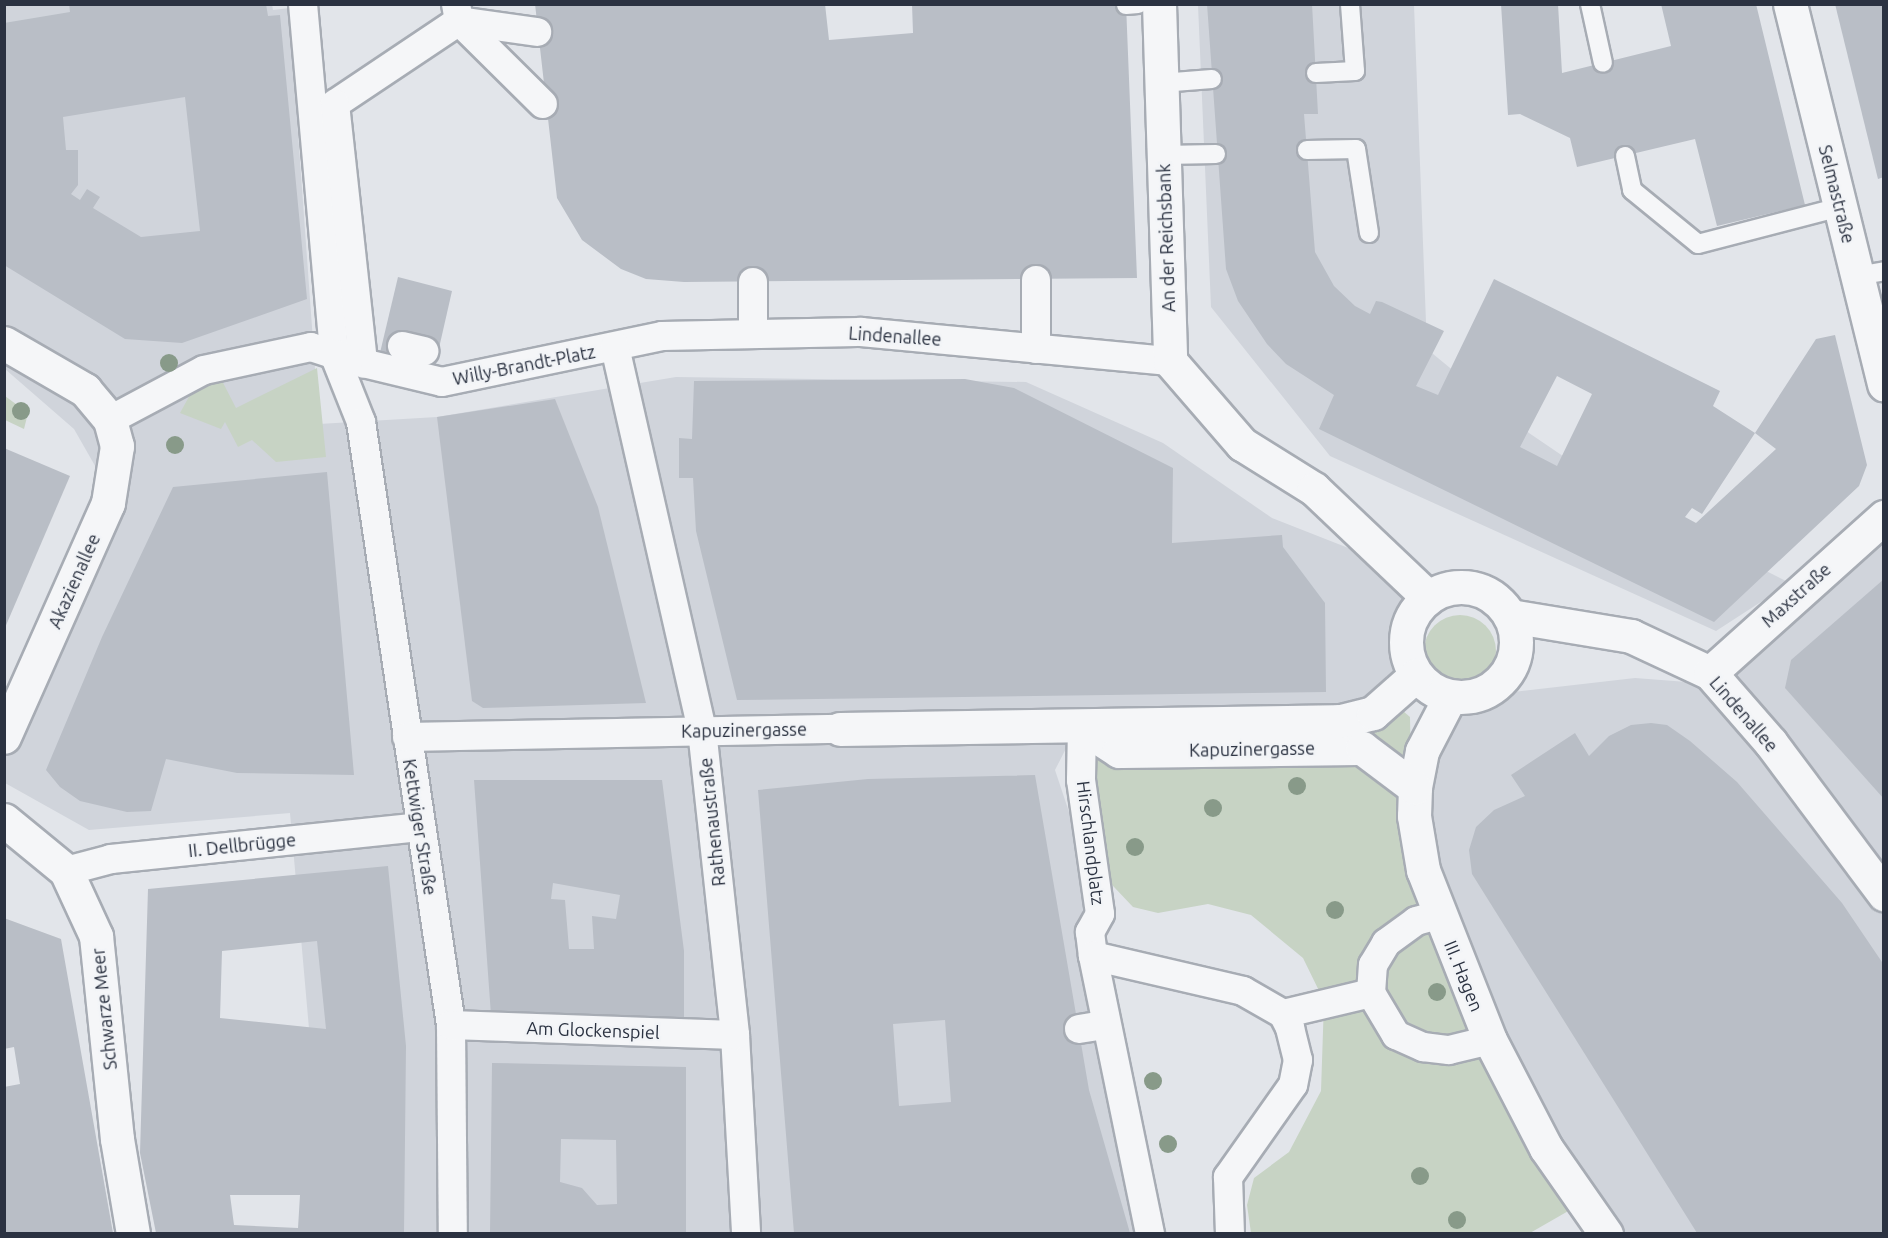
<!DOCTYPE html>
<meta charset="utf-8">
<style>
body{margin:0}
#map{position:relative;width:1888px;height:1238px;overflow:hidden;background:#e2e5ea;font-family:Ubuntu,sans-serif}
div>[style]{position:absolute}
.built>*{inset:0;background:#d0d4db}
.green>*{inset:0;background:#c7d3c4}
.round{border-radius:50%}
.building>*{inset:0;background:#b9bec6}
.roads{filter:drop-shadow(2px 0 #a7acb4) drop-shadow(-2px 0 #a7acb4) drop-shadow(0 2px #a7acb4) drop-shadow(0 -2px #a7acb4)}
.service>*{height:18px;margin:-9px;padding:0 9px;transform-origin:9px;border-radius:9px;background:#f5f6f8}
.pedestrian>*{height:28px;margin:-14px;padding:0 14px;transform-origin:14px;border-radius:14px;background:#f5f6f8}
.minor>*{height:33px;margin:-16.5px;padding:0 16.5px;transform-origin:16.5px;border-radius:16.5px;background:#f5f6f8}
.minor>.ring{margin:-16.5px;padding:0;box-sizing:content-box;background:none;border:33px solid #f5f6f8;border-radius:50%}
.trees>*{width:18px;height:18px;margin:-9px;border-radius:50%;background:#889a89}
span{translate:-50% -50%;white-space:nowrap;text-align:center;line-height:1.15;-webkit-text-stroke:4.5px #f2f4f7;paint-order:stroke}
.street-label{font-size:18px;color:#2b3241}
.frame{position:absolute;inset:0;border:6px solid #2b3241;pointer-events:none}
</style>
<div id="map">
<div class="built">
<div style="clip-path:polygon(272px 4px,273px 10px,289px 8px,319px 424px,437px 417px,676px 377px,1026px 382px,1163px 443px,1272px 518px,1384px 562px,1417px 605px,1406px 622px,1403px 643px,1413px 675px,1368px 707px,1079px 723px,1055px 770px,1087px 866px,1082px 917px,1143px 1233px,327px 1233px,290px 813px,89px 830px,5px 783px,5px 724px,110px 492px,74px 429px,5px 369px,5px 5px)"></div>
<div style="clip-path:polygon(1198px 5px,1414px 5px,1427px 349px,1529px 433px,1632px 503px,1790px 583px,1716px 631px,1330px 456px,1211px 307px)"></div>
<div style="clip-path:polygon(1883px 522px,1883px 892px,1716px 674px)"></div>
<div style="clip-path:polygon(1635px 678px,1713px 684px,1883px 895px,1883px 1233px,1612px 1233px,1551px 1148px,1416px 817px,1452px 699px)"></div>
</div>
<div class="green">
<div style="clip-path:polygon(317px 368px,326px 457px,276px 462px,252px 440px,238px 447px,225px 422px,221px 429px,180px 413px,191px 393px,218px 373px,236px 408px)"></div>
<div style="clip-path:polygon(5px 396px,28px 413px,24px 429px,5px 420px)"></div>
<div class="round" style="left:1424px;top:615px;width:72px;height:72px"></div>
<div style="clip-path:polygon(1396px 705px,1410px 717px,1412px 817px,1577px 1206px,1530px 1233px,1251px 1233px,1247px 1205px,1254px 1178px,1289px 1152px,1321px 1091px,1324px 1001px,1303px 958px,1251px 915px,1208px 904px,1158px 913px,1133px 907px,1096px 868px,1086px 766px,1116px 727px)"></div>
</div>
<div class="building">
<div style="clip-path:polygon(evenodd,69px 4px,266px 4px,268px 16px,280px 15px,307px 299px,182px 343px,125px 339px,4px 265px,4px 23px,70px 12px,69px 4px,185px 97px,200px 231px,141px 237px,93px 208px,100px 197px,87px 189px,80px 200px,71px 194px,78px 185px,78px 150px,66px 150px,63px 117px,185px 97px)"></div>
<div style="clip-path:polygon(535px 4px,825px 4px,829px 40px,913px 33px,912px 4px,1126px 4px,1137px 278px,684px 282px,646px 279px,621px 269px,582px 240px,557px 198px)"></div>
<div style="clip-path:polygon(evenodd,1207px 4px,1312px 4px,1318px 114px,1304px 114px,1315px 252px,1334px 286px,1355px 306px,1370px 314px,1376px 301px,1382px 302px,1444px 331px,1416px 386px,1438px 395px,1494px 279px,1720px 391px,1713px 406px,1755px 433px,1816px 339px,1835px 335px,1867px 465px,1859px 486px,1714px 622px,1319px 429px,1334px 395px,1286px 364px,1267px 344px,1238px 301px,1226px 269px,1207px 4px,1557px 376px,1592px 394px,1557px 466px,1520px 447px,1557px 376px,1207px 4px,1755px 433px,1776px 449px,1696px 523px,1685px 517px,1692px 508px,1702px 514px,1755px 433px)"></div>
<div style="clip-path:polygon(1501px 4px,1558px 4px,1562px 73px,1671px 46px,1661px 4px,1756px 4px,1805px 205px,1717px 226px,1695px 139px,1577px 167px,1570px 138px,1520px 114px,1508px 115px)"></div>
<div style="clip-path:polygon(1835px 4px,1884px 4px,1884px 177px,1878px 179px)"></div>
<div style="clip-path:polygon(398px 277px,452px 291px,434px 370px,379px 357px)"></div>
<div style="clip-path:polygon(965px 379px,1014px 388px,1173px 468px,1172px 543px,1282px 535px,1283px 547px,1325px 603px,1326px 692px,737px 700px,696px 531px,693px 478px,679px 478px,679px 438px,692px 439px,694px 381px)"></div>
<div style="clip-path:polygon(555px 399px,598px 507px,646px 703px,483px 708px,472px 701px,437px 417px)"></div>
<div style="clip-path:polygon(4px 448px,70px 476px,4px 630px)"></div>
<div style="clip-path:polygon(327px 472px,354px 775px,237px 773px,166px 759px,151px 811px,127px 812px,80px 801px,60px 787px,46px 770px,102px 637px,173px 487px)"></div>
<div style="clip-path:polygon(1884px 579px,1884px 799px,1785px 688px,1791px 660px)"></div>
<div style="clip-path:polygon(1651px 723px,1667px 725px,1690px 741px,1737px 782px,1842px 903px,1884px 965px,1884px 1233px,1697px 1233px,1472px 874px,1469px 850px,1476px 827px,1494px 810px,1525px 796px,1511px 775px,1575px 733px,1589px 756px,1609px 736px,1631px 725px)"></div>
<div style="clip-path:polygon(evenodd,1035px 775px,1089px 1090px,1130px 1233px,794px 1233px,758px 790px,868px 779px,1035px 775px,945px 1020px,951px 1102px,899px 1106px,893px 1024px,945px 1020px)"></div>
<div style="clip-path:polygon(evenodd,474px 780px,662px 780px,684px 951px,684px 1020px,491px 1015px,474px 780px,553px 883px,620px 895px,616px 919px,592px 916px,594px 949px,569px 949px,565px 900px,551px 899px,553px 883px)"></div>
<div style="clip-path:polygon(evenodd,388px 866px,406px 1046px,404px 1233px,156px 1233px,140px 1153px,148px 889px,388px 866px,317px 941px,326px 1029px,220px 1018px,222px 951px,317px 941px,388px 866px,230px 1195px,300px 1195px,298px 1228px,234px 1225px,230px 1195px)"></div>
<div style="clip-path:polygon(4px 918px,61px 939px,113px 1233px,4px 1233px,4px 1087px,20px 1084px,14px 1047px,4px 1049px)"></div>
<div style="clip-path:polygon(evenodd,492px 1063px,686px 1067px,686px 1233px,490px 1233px,492px 1063px,561px 1139px,616px 1140px,617px 1204px,597px 1205px,582px 1188px,560px 1182px,561px 1139px)"></div>
</div>
<div class="roads">
<div class="service">
<div style="left:1590px;top:4px;width:60px;rotate:77.6deg"></div>
<div style="left:1126px;top:5px;width:12px;rotate:-5deg"></div>
<div style="left:1316px;top:73px;width:39px;rotate:-3deg"></div>
<div style="left:1355px;top:71px;width:67px;rotate:-94.3deg"></div>
<div style="left:1161px;top:83px;width:51px;rotate:-4.5deg"></div>
<div style="left:1307px;top:150px;width:49px;rotate:-1.2deg"></div>
<div style="left:1356px;top:149px;width:85px;rotate:81.2deg"></div>
<div style="left:1164px;top:155px;width:52px;rotate:-1.1deg"></div>
<div style="left:1625px;top:156px;width:35px;rotate:78deg"></div>
<div style="left:1632px;top:190px;width:85px;rotate:39.3deg"></div>
<div style="left:1698px;top:244px;width:147px;rotate:-14.6deg"></div>
<div style="left:1857px;top:276px;width:27px;rotate:-10deg"></div>
</div>
<div class="pedestrian">
<div style="left:303px;top:4px;width:351px;rotate:84.9deg"></div>
<div style="left:334px;top:354px;width:73px;rotate:68.3deg"></div>
<div style="left:361px;top:422px;width:610px;rotate:81.51deg"></div>
<div style="left:451px;top:1025px;width:209px;rotate:89.5deg"></div>
<div style="left:456px;top:4px;width:17px;rotate:80deg"></div>
<div style="left:459px;top:21px;width:149px;rotate:146.2deg"></div>
<div style="left:335px;top:104px;width:261px;rotate:83.8deg"></div>
<div style="left:363px;top:363px;width:81px;rotate:13.5deg"></div>
<div style="left:442px;top:382px;width:225px;rotate:-11.8deg"></div>
<div style="left:662px;top:336px;width:199px;rotate:-1.2deg"></div>
<div style="left:861px;top:332px;width:310px;rotate:5.4deg"></div>
<div style="left:459px;top:21px;width:118px;rotate:44.7deg"></div>
<div style="left:459px;top:21px;width:79px;rotate:8deg"></div>
<div style="left:1036px;top:280px;width:69px;rotate:90deg"></div>
<div style="left:753px;top:334px;width:52px;rotate:-90deg"></div>
<div style="left:402px;top:346px;width:23px;rotate:13deg"></div>
<div style="left:615px;top:347px;width:393px;rotate:77.2deg"></div>
<div style="left:702px;top:730px;width:307px;rotate:83.8deg"></div>
<div style="left:735px;top:1035px;width:199px;rotate:86.8deg"></div>
<div style="left:110px;top:420px;width:106px;rotate:-28deg"></div>
<div style="left:204px;top:370px;width:109px;rotate:-12.1deg"></div>
<div style="left:311px;top:347px;width:40px;rotate:18deg"></div>
<div style="left:1082px;top:727px;width:53px;rotate:91.1deg"></div>
<div style="left:1081px;top:780px;width:135px;rotate:81.9deg"></div>
<div style="left:1100px;top:914px;width:21px;rotate:119deg"></div>
<div style="left:1090px;top:932px;width:24px;rotate:83deg"></div>
<div style="left:1093px;top:956px;width:284px;rotate:78.4deg"></div>
<div style="left:407px;top:737px;width:433px;rotate:-1.1deg"></div>
<div style="left:66px;top:871px;width:47px;rotate:-14.9deg"></div>
<div style="left:111px;top:859px;width:310px;rotate:-5.9deg"></div>
<div style="left:1093px;top:956px;width:154px;rotate:13.1deg"></div>
<div style="left:1243px;top:991px;width:46px;rotate:29.9deg"></div>
<div style="left:1283px;top:1014px;width:16px;rotate:63deg"></div>
<div style="left:1290px;top:1028px;width:33px;rotate:76deg"></div>
<div style="left:1298px;top:1060px;width:25px;rotate:101deg"></div>
<div style="left:1293px;top:1085px;width:113px;rotate:125.2deg"></div>
<div style="left:1228px;top:1177px;width:57px;rotate:88deg"></div>
<div style="left:1371px;top:993px;width:28px;rotate:-86deg"></div>
<div style="left:1373px;top:965px;width:26px;rotate:-59deg"></div>
<div style="left:1386px;top:943px;width:37px;rotate:-36deg"></div>
<div style="left:1416px;top:921px;width:24px;rotate:-15deg"></div>
<div style="left:1283px;top:1014px;width:90px;rotate:-13.4deg"></div>
<div style="left:1371px;top:993px;width:49px;rotate:59.2deg"></div>
<div style="left:1396px;top:1035px;width:30px;rotate:24deg"></div>
<div style="left:1423px;top:1047px;width:26px;rotate:7deg"></div>
<div style="left:1449px;top:1050px;width:42px;rotate:-13.7deg"></div>
<div style="left:451px;top:1025px;width:284px;rotate:2deg"></div>
<div style="left:1079px;top:1029px;width:26px;rotate:-9deg"></div>
</div>
<div class="minor">
<div style="left:1159px;top:4px;width:357px;rotate:88.2deg"></div>
<div style="left:1170px;top:361px;width:110px;rotate:49.1deg"></div>
<div style="left:1242px;top:444px;width:85px;rotate:32deg"></div>
<div style="left:1314px;top:489px;width:157px;rotate:43.5deg"></div>
<div style="left:1790px;top:4px;width:392px;rotate:76.1deg"></div>
<div style="left:4px;top:343px;width:94px;rotate:30.1deg"></div>
<div style="left:85px;top:390px;width:39px;rotate:50deg"></div>
<div style="left:110px;top:420px;width:27px;rotate:75deg"></div>
<div style="left:117px;top:446px;width:58px;rotate:99deg"></div>
<div style="left:108px;top:503px;width:256px;rotate:114deg"></div>
<div class="ring" style="left:1406px;top:587px;width:77px;height:77px"></div>
<div style="left:1510px;top:616px;width:123px;rotate:9.4deg"></div>
<div style="left:1631px;top:636px;width:87px;rotate:25.1deg"></div>
<div style="left:1710px;top:673px;width:93px;rotate:48.9deg"></div>
<div style="left:1771px;top:743px;width:189px;rotate:53.2deg"></div>
<div style="left:1710px;top:673px;width:234px;rotate:-41.9deg"></div>
<div style="left:1450px;top:697px;width:61px;rotate:117.4deg"></div>
<div style="left:1422px;top:751px;width:38px;rotate:101deg"></div>
<div style="left:1415px;top:788px;width:28px;rotate:92deg"></div>
<div style="left:1414px;top:816px;width:55px;rotate:80.5deg"></div>
<div style="left:1423px;top:870px;width:183px;rotate:68.5deg"></div>
<div style="left:1490px;top:1040px;width:122px;rotate:62.6deg"></div>
<div style="left:1546px;top:1148px;width:105px;rotate:55.1deg"></div>
<div style="left:1082px;top:727px;width:44px;rotate:33deg"></div>
<div style="left:1119px;top:751px;width:243px;rotate:-0.7deg"></div>
<div style="left:1362px;top:748px;width:66px;rotate:37deg"></div>
<div style="left:840px;top:729px;width:501px;rotate:-0.91deg"></div>
<div style="left:1341px;top:721px;width:33px;rotate:-14deg"></div>
<div style="left:1373px;top:713px;width:57px;rotate:-41.5deg"></div>
<div style="left:4px;top:820px;width:80px;rotate:39.4deg"></div>
<div style="left:66px;top:871px;width:72px;rotate:65.2deg"></div>
<div style="left:96px;top:936px;width:204px;rotate:84.1deg"></div>
<div style="left:117px;top:1139px;width:96px;rotate:80.4deg"></div>
</div>
</div>
<div class="trees">
<div style="left:169px;top:363px"></div>
<div style="left:21px;top:411px"></div>
<div style="left:175px;top:445px"></div>
<div style="left:1297px;top:786px"></div>
<div style="left:1213px;top:808px"></div>
<div style="left:1135px;top:847px"></div>
<div style="left:1335px;top:910px"></div>
<div style="left:1437px;top:992px"></div>
<div style="left:1153px;top:1081px"></div>
<div style="left:1168px;top:1144px"></div>
<div style="left:1420px;top:1176px"></div>
<div style="left:1457px;top:1220px"></div>
</div>
<div class="street-label">
<span style="left:1837px;top:194px;rotate:76deg">Selmastraße</span>
<span style="left:1166px;top:238px;rotate:-92deg">An der Reichsbank</span>
<span style="left:895px;top:336px;rotate:4deg">Lindenallee</span>
<span style="left:524px;top:365px;rotate:-11deg">Willy-Brandt-Platz</span>
<span style="left:74px;top:581px;rotate:-66deg">Akazienallee</span>
<span style="left:1796px;top:595px;rotate:-42deg">Maxstraße</span>
<span style="left:1744px;top:714px;rotate:49deg">Lindenallee</span>
<span style="left:744px;top:730px;rotate:-1deg">Kapuzinergasse</span>
<span style="left:1252px;top:749px;rotate:-1deg">Kapuzinergasse</span>
<span style="left:712px;top:822px;rotate:-96deg">Rathenaustraße</span>
<span style="left:420px;top:827px;rotate:81deg">Kettwiger Straße</span>
<span style="left:1091px;top:843px;rotate:83deg">Hirschlandplatz</span>
<span style="left:242px;top:845px;rotate:-6deg">II. Dellbrügge</span>
<span style="left:1464px;top:976px;rotate:68deg">III. Hagen</span>
<span style="left:104px;top:1009px;rotate:-96deg">Schwarze Meer</span>
<span style="left:593px;top:1030px;rotate:2deg">Am Glockenspiel</span>
</div>
<div class="frame"></div>
</div>
